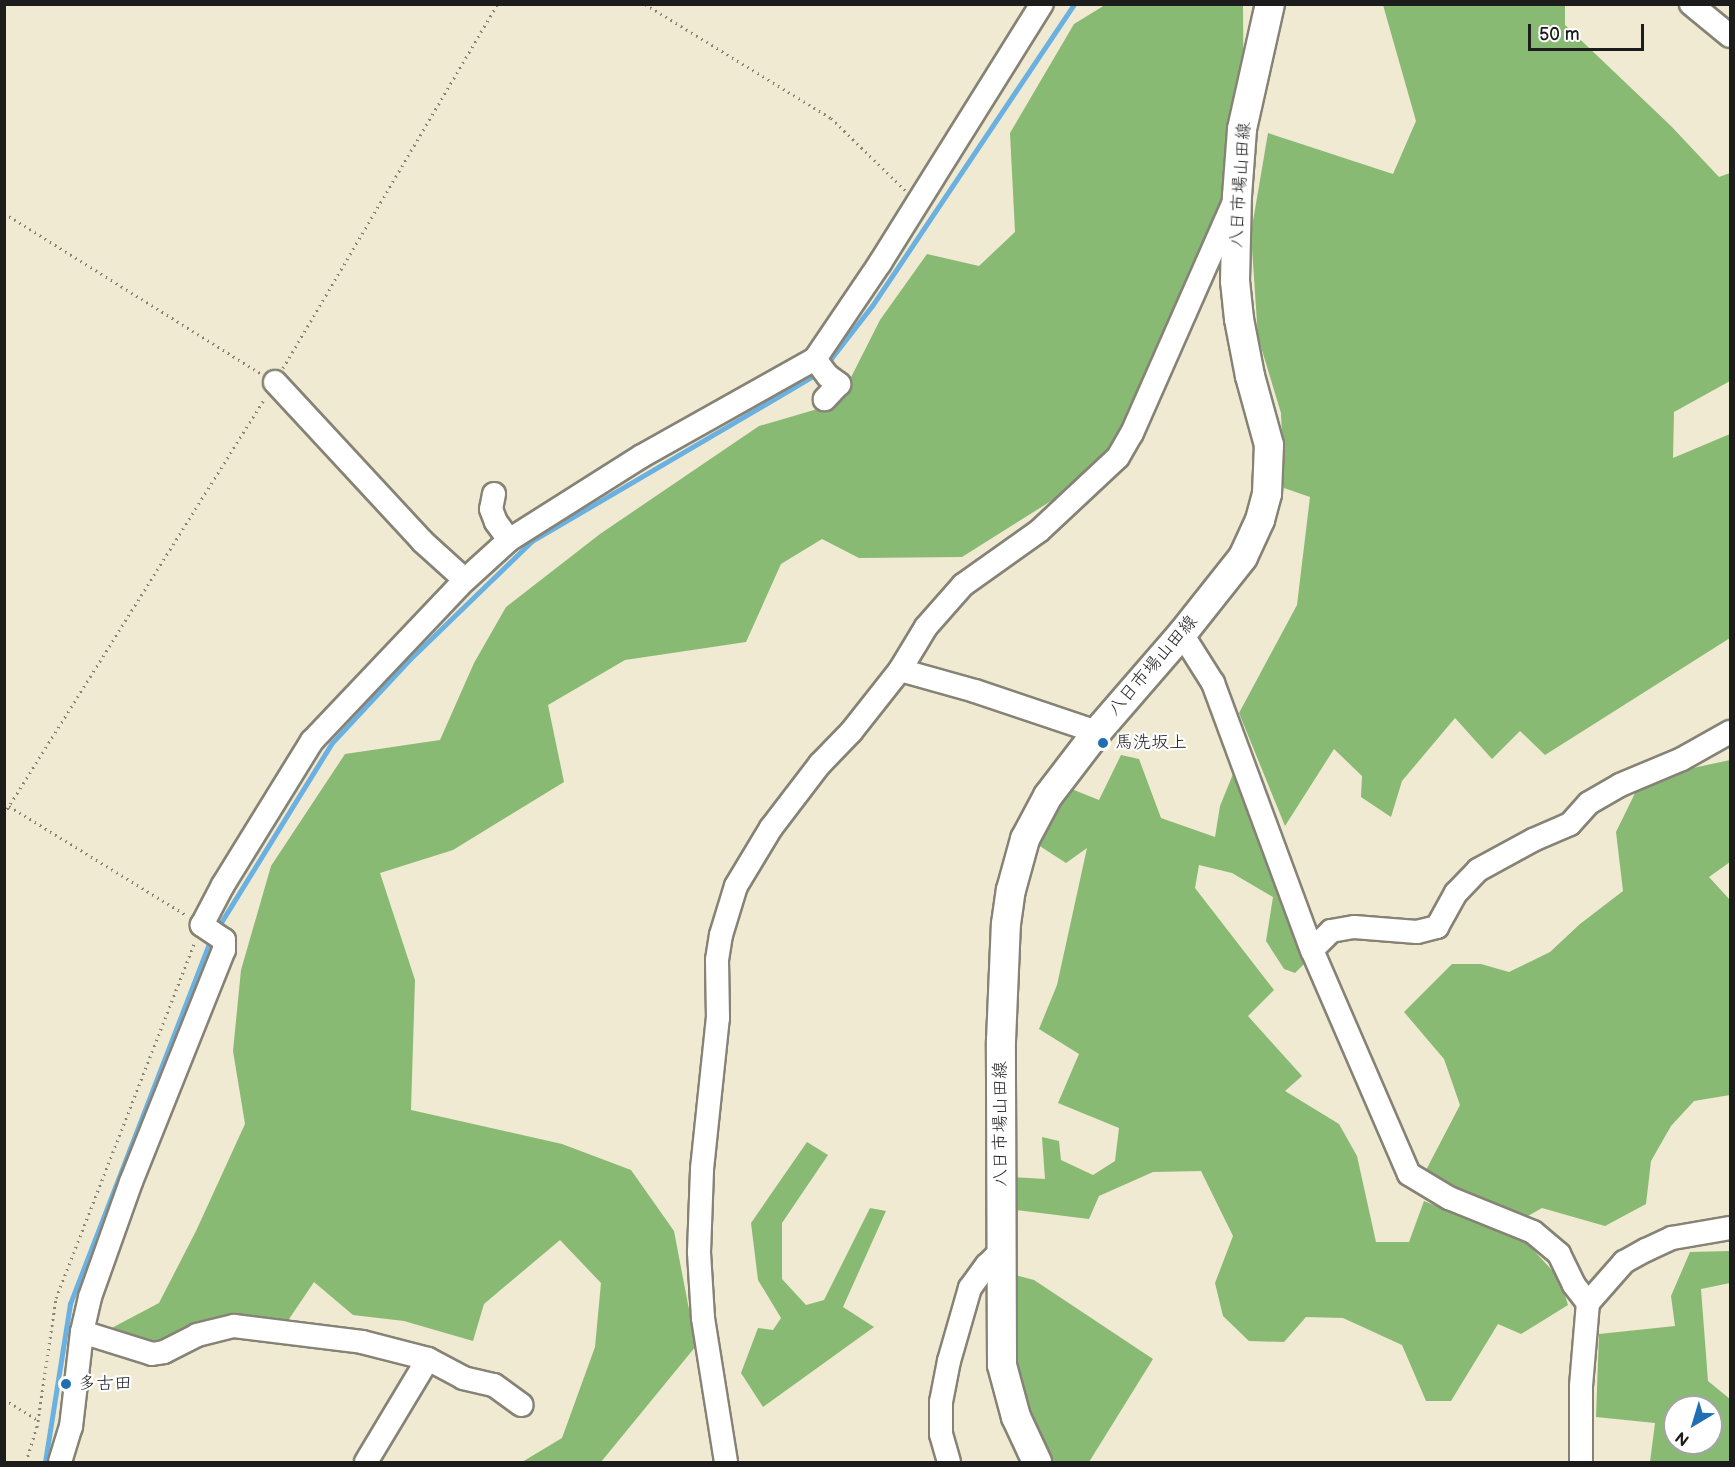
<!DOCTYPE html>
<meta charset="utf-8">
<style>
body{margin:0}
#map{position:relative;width:1735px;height:1467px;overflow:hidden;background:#efead1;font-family:"Balsamiq Sans","Klee One",sans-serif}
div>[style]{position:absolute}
.forest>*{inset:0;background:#88ba74}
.stream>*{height:4.5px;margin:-2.25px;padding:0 2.25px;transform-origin:2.25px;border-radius:2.25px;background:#6ab1e1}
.path>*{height:3px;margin-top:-1.5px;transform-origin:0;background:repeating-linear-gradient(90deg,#868376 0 1.5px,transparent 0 6px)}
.roads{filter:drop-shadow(2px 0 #868376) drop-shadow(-2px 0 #868376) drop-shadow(0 2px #868376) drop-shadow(0 -2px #868376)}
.minor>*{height:22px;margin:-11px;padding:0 11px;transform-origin:11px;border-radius:11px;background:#fff}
.major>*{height:28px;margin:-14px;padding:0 14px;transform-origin:14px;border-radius:14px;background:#fff}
.dots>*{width:16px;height:16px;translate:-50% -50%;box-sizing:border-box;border:3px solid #fff;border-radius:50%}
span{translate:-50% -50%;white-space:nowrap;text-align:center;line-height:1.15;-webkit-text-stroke:4.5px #fff;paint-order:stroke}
.street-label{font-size:18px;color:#1c1c1c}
.poi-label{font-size:18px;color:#1c1c1c}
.left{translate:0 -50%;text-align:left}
.frame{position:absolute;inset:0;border:6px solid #1c1c1c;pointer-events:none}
.north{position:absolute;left:1663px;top:1395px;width:60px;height:60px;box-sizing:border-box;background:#fff;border:2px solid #a4a4a4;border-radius:50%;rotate:218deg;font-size:16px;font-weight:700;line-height:24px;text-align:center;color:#1c1c1c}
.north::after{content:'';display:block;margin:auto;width:21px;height:27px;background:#1f6fb2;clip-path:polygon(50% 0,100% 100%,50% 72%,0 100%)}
.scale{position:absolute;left:1528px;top:24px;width:116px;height:27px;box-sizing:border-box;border:3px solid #1c1c1c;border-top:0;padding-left:8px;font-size:18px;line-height:21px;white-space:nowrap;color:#1c1c1c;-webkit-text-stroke:4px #fff;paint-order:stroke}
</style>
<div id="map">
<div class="forest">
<div style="clip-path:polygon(1105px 5px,1243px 5px,1244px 157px,1113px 462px,962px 557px,859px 558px,822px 539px,781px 564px,746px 642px,625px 660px,548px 705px,564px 782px,453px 850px,380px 873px,415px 980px,411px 1110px,562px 1144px,631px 1170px,674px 1231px,696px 1346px,601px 1462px,522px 1462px,562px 1438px,595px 1347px,601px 1283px,560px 1240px,484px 1304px,473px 1341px,404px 1321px,353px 1315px,314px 1282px,285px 1325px,124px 1356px,107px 1352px,106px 1331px,159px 1303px,196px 1231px,245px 1124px,233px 1051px,241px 970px,271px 866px,345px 754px,440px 740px,474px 663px,506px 607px,600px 534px,759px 426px,838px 403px,880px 320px,927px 254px,979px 266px,1015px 232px,1010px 133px,1074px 24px)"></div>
<div style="clip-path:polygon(1383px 5px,1565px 5px,1565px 25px,1671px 126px,1719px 177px,1730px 173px,1730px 381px,1674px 412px,1673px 458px,1730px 434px,1730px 638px,1545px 755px,1520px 731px,1492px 759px,1455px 718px,1402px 781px,1391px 817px,1361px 797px,1362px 776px,1334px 749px,1285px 826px,1239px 713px,1297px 605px,1310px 497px,1284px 488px,1281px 413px,1258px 337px,1251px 233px,1268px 133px,1393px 174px,1416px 121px)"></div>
<div style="clip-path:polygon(1121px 755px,1139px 759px,1161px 818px,1215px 837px,1220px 806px,1233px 774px,1304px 964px,1295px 973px,1284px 969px,1266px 941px,1273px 897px,1232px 873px,1199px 865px,1195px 888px,1274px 990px,1248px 1016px,1302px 1076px,1285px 1091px,1339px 1124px,1357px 1156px,1376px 1242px,1409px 1242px,1424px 1201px,1527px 1243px,1560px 1279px,1568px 1305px,1521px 1334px,1498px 1324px,1451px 1401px,1426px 1401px,1402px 1345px,1343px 1318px,1306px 1317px,1284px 1342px,1249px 1341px,1223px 1316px,1215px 1283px,1233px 1236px,1201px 1171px,1153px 1172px,1099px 1196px,1089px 1219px,1015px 1210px,1013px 1177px,1045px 1179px,1042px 1137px,1059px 1141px,1061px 1160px,1093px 1175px,1115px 1161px,1119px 1128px,1058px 1103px,1079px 1054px,1039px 1029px,1057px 985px,1087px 848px,1066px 863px,1032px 841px,1069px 788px,1099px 800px)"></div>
<div style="clip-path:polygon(1730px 760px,1730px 862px,1709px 877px,1730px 900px,1730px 1095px,1694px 1101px,1671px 1126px,1651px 1161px,1646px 1204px,1605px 1226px,1542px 1208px,1521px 1220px,1425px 1172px,1460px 1105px,1444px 1059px,1404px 1012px,1452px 964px,1481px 964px,1509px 972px,1550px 952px,1580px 924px,1623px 891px,1616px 832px,1642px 779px)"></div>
<div style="clip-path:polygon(807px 1142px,828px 1155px,782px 1223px,782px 1279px,806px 1305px,824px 1300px,870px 1208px,886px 1211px,843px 1307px,874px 1327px,763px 1407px,741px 1373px,758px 1328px,773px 1330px,781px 1318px,758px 1280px,751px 1223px)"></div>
<div style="clip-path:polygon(evenodd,1730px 1251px,1730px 1283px,1701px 1289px,1708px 1381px,1730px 1399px,1730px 1462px,1650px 1462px,1655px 1423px,1596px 1417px,1599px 1334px,1675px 1326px,1671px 1296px,1690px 1252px,1730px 1251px,1675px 1407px,1711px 1407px,1711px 1443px,1675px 1443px,1675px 1407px)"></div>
<div style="clip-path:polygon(1015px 1275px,1034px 1280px,1153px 1359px,1089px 1462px,1051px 1462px,1033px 1426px,1016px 1372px)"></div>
</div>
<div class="stream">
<div style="left:826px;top:365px;width:75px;rotate:-52.1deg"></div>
<div style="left:872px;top:306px;width:363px;rotate:-56.2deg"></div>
<div style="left:217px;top:929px;width:219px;rotate:-58.3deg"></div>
<div style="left:332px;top:743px;width:113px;rotate:-47.1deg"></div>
<div style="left:409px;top:660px;width:171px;rotate:-44.1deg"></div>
<div style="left:532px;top:541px;width:332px;rotate:-30.4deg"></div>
<div style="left:45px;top:1462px;width:160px;rotate:-81deg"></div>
<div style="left:70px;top:1304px;width:391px;rotate:-68.9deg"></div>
</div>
<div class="path">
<div style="left:645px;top:4px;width:218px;rotate:31.5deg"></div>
<div style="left:831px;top:118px;width:105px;rotate:44.2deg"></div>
<div style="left:4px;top:213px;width:302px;rotate:32deg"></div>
<div style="left:283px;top:368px;width:422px;rotate:-59.5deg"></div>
<div style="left:4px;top:803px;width:214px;rotate:31.6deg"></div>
<div style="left:4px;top:814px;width:490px;rotate:-57.9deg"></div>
<div style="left:4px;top:1399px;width:40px;rotate:32deg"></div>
<div style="left:26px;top:1462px;width:37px;rotate:-73deg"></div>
<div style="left:37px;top:1427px;width:130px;rotate:-81.6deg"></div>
<div style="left:56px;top:1298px;width:382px;rotate:-68.7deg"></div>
</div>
<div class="roads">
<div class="minor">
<div style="left:1691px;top:4px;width:50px;rotate:39.4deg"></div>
<div style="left:815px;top:359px;width:21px;rotate:53deg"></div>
<div style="left:828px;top:376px;width:14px;rotate:36deg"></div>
<div style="left:839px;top:384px;width:21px;rotate:133deg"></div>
<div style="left:275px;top:382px;width:217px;rotate:47.2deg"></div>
<div style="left:422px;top:541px;width:58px;rotate:42.2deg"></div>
<div style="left:494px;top:494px;width:15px;rotate:101deg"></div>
<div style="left:491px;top:509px;width:14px;rotate:69deg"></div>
<div style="left:496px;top:522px;width:22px;rotate:54deg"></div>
<div style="left:1182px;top:634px;width:58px;rotate:57.7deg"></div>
<div style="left:1213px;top:683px;width:285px;rotate:69.7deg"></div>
<div style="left:1312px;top:950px;width:244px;rotate:66.6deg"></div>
<div style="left:1409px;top:1174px;width:47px;rotate:31deg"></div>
<div style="left:1449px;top:1198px;width:91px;rotate:22deg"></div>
<div style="left:1533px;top:1232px;width:34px;rotate:40deg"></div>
<div style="left:1559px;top:1254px;width:34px;rotate:64deg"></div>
<div style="left:1574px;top:1285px;width:23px;rotate:52deg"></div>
<div style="left:900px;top:670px;width:78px;rotate:15.6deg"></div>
<div style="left:975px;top:691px;width:129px;rotate:18.6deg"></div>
<div style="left:1312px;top:950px;width:27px;rotate:-45deg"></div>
<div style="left:1331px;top:931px;width:23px;rotate:-10deg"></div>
<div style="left:1354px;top:927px;width:63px;rotate:4.5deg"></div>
<div style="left:1417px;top:932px;width:21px;rotate:-14deg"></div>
<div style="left:1437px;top:927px;width:39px;rotate:-61deg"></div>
<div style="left:1456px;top:893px;width:32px;rotate:-46deg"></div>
<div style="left:1478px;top:870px;width:63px;rotate:-28.6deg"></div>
<div style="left:1533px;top:840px;width:40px;rotate:-23.4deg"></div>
<div style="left:1570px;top:824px;width:28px;rotate:-48deg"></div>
<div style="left:1589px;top:803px;width:36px;rotate:-30deg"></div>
<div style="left:1620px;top:785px;width:67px;rotate:-22.8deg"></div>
<div style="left:1682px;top:759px;width:55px;rotate:-29.4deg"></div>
<div style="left:82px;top:1332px;width:73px;rotate:17.4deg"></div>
<div style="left:152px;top:1354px;width:12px;rotate:-9deg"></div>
<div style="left:164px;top:1352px;width:37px;rotate:-27deg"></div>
<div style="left:197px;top:1335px;width:38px;rotate:-14deg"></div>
<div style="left:234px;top:1326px;width:129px;rotate:7.1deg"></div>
<div style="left:362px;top:1342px;width:68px;rotate:14.4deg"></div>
<div style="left:428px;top:1359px;width:40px;rotate:28deg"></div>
<div style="left:463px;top:1378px;width:32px;rotate:13deg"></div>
<div style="left:494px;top:1385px;width:34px;rotate:36deg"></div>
<div style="left:60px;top:1462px;width:37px;rotate:-73deg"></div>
<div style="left:71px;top:1427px;width:96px;rotate:-83.4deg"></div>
<div style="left:82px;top:1332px;width:36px;rotate:-77deg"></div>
<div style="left:90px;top:1297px;width:122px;rotate:-70.4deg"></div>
<div style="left:131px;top:1182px;width:250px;rotate:-68.2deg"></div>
<div style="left:224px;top:950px;width:10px;rotate:-90deg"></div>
<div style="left:224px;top:940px;width:27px;rotate:-146deg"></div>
<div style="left:202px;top:925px;width:45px;rotate:-62.3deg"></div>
<div style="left:223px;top:885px;width:169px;rotate:-58.3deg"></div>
<div style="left:312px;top:741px;width:222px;rotate:-46.5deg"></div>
<div style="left:465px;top:580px;width:59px;rotate:-42.3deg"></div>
<div style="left:509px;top:540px;width:157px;rotate:-32.3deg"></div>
<div style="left:642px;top:456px;width:198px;rotate:-29.3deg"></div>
<div style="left:815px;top:359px;width:116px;rotate:-55.9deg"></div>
<div style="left:880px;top:263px;width:305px;rotate:-58deg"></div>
<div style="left:366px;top:1462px;width:120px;rotate:-59deg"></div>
<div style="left:726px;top:1462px;width:146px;rotate:-99.1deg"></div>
<div style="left:703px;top:1318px;width:66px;rotate:-93.5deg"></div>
<div style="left:699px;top:1252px;width:83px;rotate:-87.9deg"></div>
<div style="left:702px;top:1169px;width:152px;rotate:-84deg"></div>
<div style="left:718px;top:1018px;width:58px;rotate:-91deg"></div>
<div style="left:717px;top:960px;width:25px;rotate:-81deg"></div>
<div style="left:721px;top:935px;width:51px;rotate:-73deg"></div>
<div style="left:736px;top:886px;width:68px;rotate:-58.9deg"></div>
<div style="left:771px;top:828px;width:81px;rotate:-52.6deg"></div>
<div style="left:820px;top:764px;width:45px;rotate:-45.9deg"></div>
<div style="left:851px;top:732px;width:79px;rotate:-51.7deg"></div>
<div style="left:900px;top:670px;width:50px;rotate:-58.8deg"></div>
<div style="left:926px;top:627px;width:56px;rotate:-48.6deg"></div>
<div style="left:963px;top:585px;width:93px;rotate:-35.4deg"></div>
<div style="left:1039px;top:531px;width:108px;rotate:-43.1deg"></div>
<div style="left:1118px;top:457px;width:28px;rotate:-60deg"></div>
<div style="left:1132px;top:433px;width:255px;rotate:-66.2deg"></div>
<div style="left:949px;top:1462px;width:29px;rotate:-106deg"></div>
<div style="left:941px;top:1434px;width:32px;rotate:-90deg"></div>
<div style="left:941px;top:1402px;width:42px;rotate:-79deg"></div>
<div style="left:949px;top:1361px;width:76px;rotate:-74deg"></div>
<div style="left:970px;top:1288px;width:29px;rotate:-54deg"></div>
<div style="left:987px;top:1265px;width:23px;rotate:-45deg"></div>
<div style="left:1581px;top:1462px;width:76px;rotate:-90deg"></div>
<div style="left:1581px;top:1386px;width:83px;rotate:-85.2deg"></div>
<div style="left:1588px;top:1303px;width:55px;rotate:-48.7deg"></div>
<div style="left:1624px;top:1262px;width:25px;rotate:-29deg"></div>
<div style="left:1646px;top:1250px;width:29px;rotate:-25deg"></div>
<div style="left:1672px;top:1238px;width:59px;rotate:-9.8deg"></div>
</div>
<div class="major">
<div style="left:1037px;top:1462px;width:50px;rotate:-115deg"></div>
<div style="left:1016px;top:1417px;width:54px;rotate:-105.1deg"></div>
<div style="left:1002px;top:1365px;width:324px;rotate:-90.2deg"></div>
<div style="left:1001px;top:1041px;width:117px;rotate:-87.6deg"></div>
<div style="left:1006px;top:924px;width:34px;rotate:-82deg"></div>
<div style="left:1011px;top:890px;width:53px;rotate:-74.6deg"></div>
<div style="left:1025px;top:839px;width:49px;rotate:-61.9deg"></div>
<div style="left:1048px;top:796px;width:81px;rotate:-52.6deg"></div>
<div style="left:1097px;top:732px;width:130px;rotate:-49.1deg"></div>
<div style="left:1182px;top:634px;width:98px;rotate:-51.6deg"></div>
<div style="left:1243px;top:557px;width:41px;rotate:-65.3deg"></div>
<div style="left:1260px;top:520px;width:27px;rotate:-75deg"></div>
<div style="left:1267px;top:494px;width:49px;rotate:-87.7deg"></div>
<div style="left:1269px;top:445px;width:72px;rotate:-105.4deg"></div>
<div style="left:1250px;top:376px;width:58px;rotate:-100.9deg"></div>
<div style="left:1239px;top:319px;width:38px;rotate:-96deg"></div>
<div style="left:1235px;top:281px;width:85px;rotate:-88.7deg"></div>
<div style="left:1237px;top:196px;width:67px;rotate:-85.7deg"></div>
<div style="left:1242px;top:129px;width:128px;rotate:-77.4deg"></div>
</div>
</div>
<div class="dots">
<div style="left:1103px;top:743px;background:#1f6fb2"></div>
<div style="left:66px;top:1384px;background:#1f6fb2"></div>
</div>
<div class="street-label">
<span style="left:1241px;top:185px;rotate:-86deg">八日市場山田線</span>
<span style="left:1153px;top:666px;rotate:-49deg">八日市場山田線</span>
<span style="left:1001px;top:1124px;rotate:-90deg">八日市場山田線</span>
</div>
<div class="poi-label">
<span class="left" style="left:1115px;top:743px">馬洗坂上</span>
<span class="left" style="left:78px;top:1384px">多古田</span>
</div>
<div class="frame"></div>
<div class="north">N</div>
<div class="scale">50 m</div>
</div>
